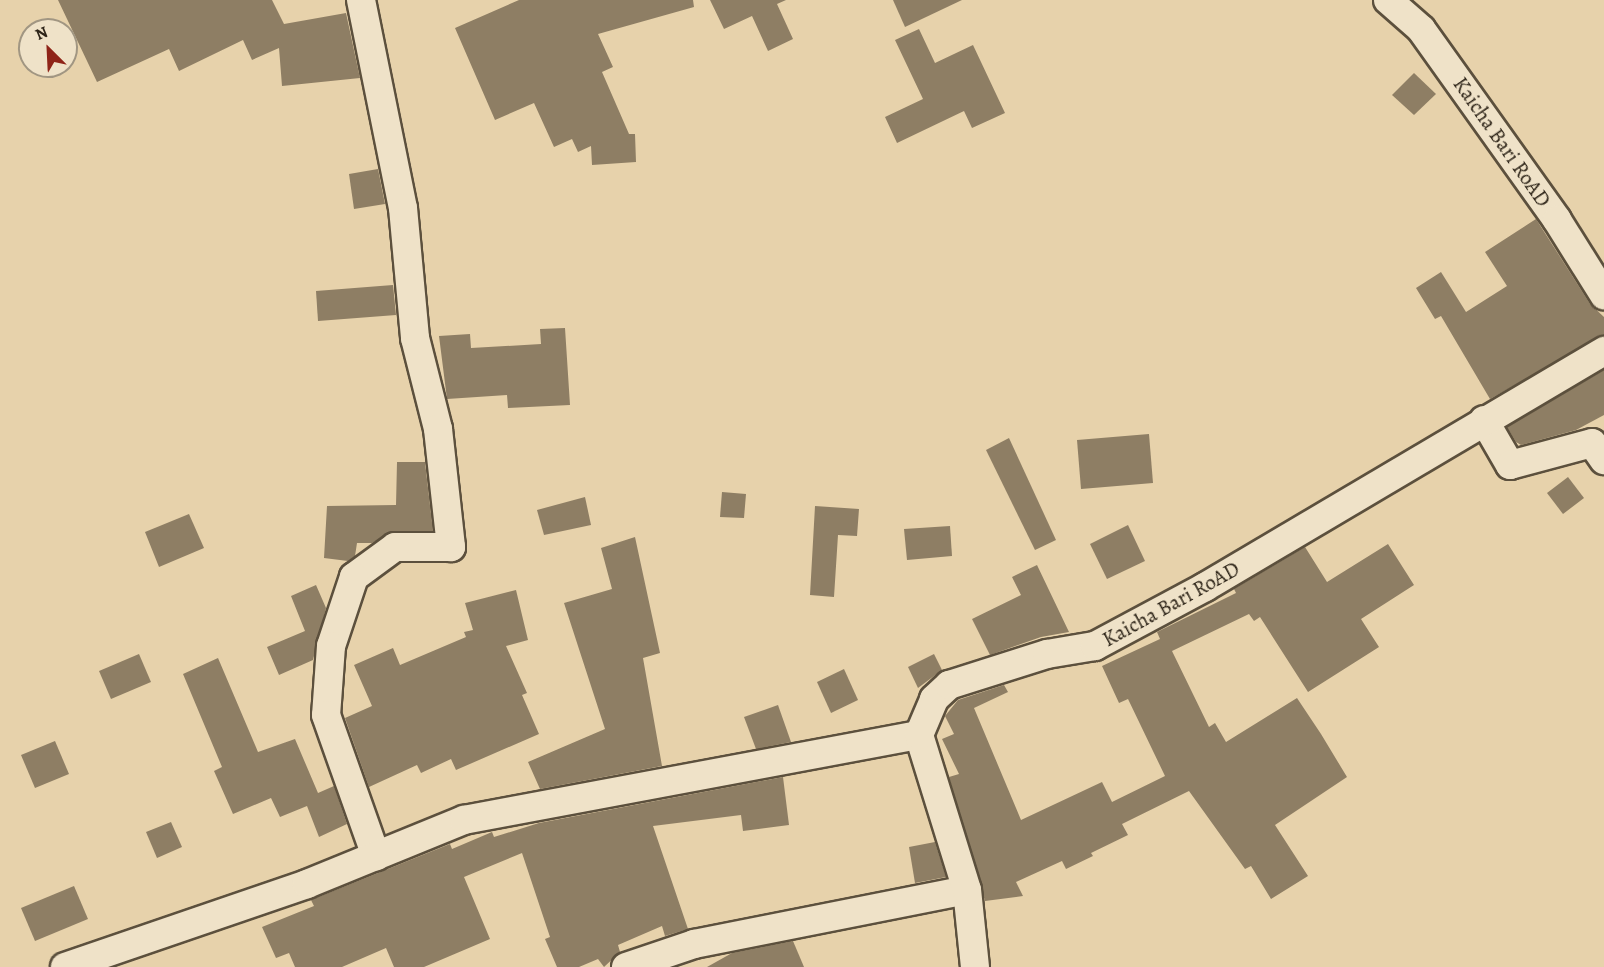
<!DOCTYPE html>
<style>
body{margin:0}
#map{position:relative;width:1604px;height:967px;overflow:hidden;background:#e7d2ab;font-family:Alegreya,serif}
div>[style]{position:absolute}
.building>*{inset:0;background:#8e7e64}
.roads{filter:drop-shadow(2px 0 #5c503d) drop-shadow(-2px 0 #5c503d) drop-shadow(0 2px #5c503d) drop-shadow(0 -2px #5c503d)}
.minor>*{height:28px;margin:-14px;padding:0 14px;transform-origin:14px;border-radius:14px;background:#efe2c8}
span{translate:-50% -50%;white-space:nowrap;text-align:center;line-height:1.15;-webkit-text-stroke:4.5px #efe2c8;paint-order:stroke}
.street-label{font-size:21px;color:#2d2418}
.north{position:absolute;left:18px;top:18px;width:60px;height:60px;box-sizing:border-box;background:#efe2c8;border:2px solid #a19682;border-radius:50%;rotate:336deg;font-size:16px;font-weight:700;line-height:24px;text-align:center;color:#2d2418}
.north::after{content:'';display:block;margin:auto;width:21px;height:27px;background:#8f2418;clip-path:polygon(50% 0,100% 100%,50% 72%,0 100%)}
</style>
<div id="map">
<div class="building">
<div style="clip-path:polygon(58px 0,272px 0,284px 24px,346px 13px,360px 78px,282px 86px,279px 48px,252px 60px,243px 40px,179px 71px,169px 49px,97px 82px)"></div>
<div style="clip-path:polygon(519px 0,693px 0,694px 7px,598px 34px,613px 67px,602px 72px,629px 134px,635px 134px,636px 162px,592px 165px,591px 146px,578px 152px,572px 139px,554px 147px,534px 103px,495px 120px,455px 28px)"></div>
<div style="clip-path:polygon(710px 0,786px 0,777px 4px,793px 39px,768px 51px,752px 16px,724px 29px)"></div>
<div style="clip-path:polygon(893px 0,962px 0,905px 27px)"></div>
<div style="clip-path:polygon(919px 29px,935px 63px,973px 45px,1005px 113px,972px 128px,964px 111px,897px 143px,885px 117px,923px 99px,895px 40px)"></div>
<div style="clip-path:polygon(1414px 73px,1436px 94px,1414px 115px,1392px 95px)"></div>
<div style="clip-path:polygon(378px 169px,385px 204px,354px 209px,349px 174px)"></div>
<div style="clip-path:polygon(1536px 219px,1590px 304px,1604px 317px,1604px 335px,1490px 399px,1441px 316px,1435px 319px,1416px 288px,1441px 272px,1466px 312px,1507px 286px,1485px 252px)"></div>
<div style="clip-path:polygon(393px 285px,396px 315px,318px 321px,316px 291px)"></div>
<div style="clip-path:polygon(565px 328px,570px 405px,508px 408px,507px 395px,447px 399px,439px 336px,470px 334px,471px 348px,541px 344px,540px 329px)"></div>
<div style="clip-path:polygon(1604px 370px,1604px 415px,1576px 430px,1521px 445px,1516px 442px,1507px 427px)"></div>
<div style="clip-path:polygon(1149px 434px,1153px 483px,1081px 489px,1077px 440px)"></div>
<div style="clip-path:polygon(1009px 438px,1056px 540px,1035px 550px,986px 450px)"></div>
<div style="clip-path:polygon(397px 462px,425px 462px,433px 531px,394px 531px,372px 543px,357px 543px,355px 556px,348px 561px,324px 558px,327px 506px,396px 505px)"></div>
<div style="clip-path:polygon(1568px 477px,1584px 498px,1563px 514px,1547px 493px)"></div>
<div style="clip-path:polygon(722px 492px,746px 494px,744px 518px,720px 517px)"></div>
<div style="clip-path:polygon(585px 497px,591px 525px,544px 535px,537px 510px)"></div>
<div style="clip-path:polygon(815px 506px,859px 509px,857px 536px,838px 535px,834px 597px,810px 595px)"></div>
<div style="clip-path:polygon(189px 514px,204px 548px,159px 567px,145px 532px)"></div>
<div style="clip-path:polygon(1128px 525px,1145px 561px,1107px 579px,1090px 544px)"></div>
<div style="clip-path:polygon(950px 526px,952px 556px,907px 560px,904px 529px)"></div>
<div style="clip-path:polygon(635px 537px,660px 653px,643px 658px,662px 766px,540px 789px,528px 762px,605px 729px,564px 603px,612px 589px,601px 548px)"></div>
<div style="clip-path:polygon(1388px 544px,1414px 585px,1361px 619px,1379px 647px,1308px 692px,1260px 617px,1254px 621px,1249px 614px,1172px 651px,1209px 727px,1215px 723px,1226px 742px,1297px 698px,1321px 734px,1347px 777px,1275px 825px,1308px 876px,1271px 899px,1251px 866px,1245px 869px,1189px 791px,1122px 824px,1128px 835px,1091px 853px,1093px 856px,1066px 869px,1062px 861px,1016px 882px,1023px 896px,985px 901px,949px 777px,959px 774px,942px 739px,954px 734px,945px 716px,958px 700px,1004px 685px,1008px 692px,974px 708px,1021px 820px,1102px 782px,1112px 802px,1165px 776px,1128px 699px,1119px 703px,1102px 666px,1160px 639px,1157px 632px,1236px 593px,1234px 589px,1305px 547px,1327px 582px)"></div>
<div style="clip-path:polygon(1037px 565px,1069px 632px,1041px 637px,990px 655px,972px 619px,1021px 595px,1012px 577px)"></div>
<div style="clip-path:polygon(316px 585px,326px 608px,313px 660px,279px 675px,267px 647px,305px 631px,291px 596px)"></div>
<div style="clip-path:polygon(516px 590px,528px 640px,506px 646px,527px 693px,522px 695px,539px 734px,456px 770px,451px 759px,421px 773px,417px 765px,369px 787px,345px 718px,372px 706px,354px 665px,393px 648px,400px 665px,466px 637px,464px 632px,473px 630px,465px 603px)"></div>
<div style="clip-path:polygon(139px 654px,151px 682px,111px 699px,99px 671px)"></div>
<div style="clip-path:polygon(934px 654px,942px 670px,918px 688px,908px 667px)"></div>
<div style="clip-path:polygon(218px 658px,258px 752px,295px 739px,318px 793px,334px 786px,347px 824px,319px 837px,307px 806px,280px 817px,271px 798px,233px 814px,214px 771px,222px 767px,183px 674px)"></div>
<div style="clip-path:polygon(844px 669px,858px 700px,831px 713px,817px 682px)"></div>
<div style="clip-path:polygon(778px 705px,791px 742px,756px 749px,744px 717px)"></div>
<div style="clip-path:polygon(55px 741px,69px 774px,35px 788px,21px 755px)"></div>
<div style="clip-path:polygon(783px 777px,789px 825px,743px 831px,741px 815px,653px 826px,688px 929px,665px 936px,662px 926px,618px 945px,620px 952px,604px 967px,598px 959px,579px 967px,557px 967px,545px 939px,550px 937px,522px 853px,464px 877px,490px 939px,424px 967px,394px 967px,386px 948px,342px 967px,295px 967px,289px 953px,276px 958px,262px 927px,314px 906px,311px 900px,450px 844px,452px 849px,492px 832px,494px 837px,539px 823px)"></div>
<div style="clip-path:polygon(171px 822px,182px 847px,157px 858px,146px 832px)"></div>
<div style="clip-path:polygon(935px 842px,946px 877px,915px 883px,909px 847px)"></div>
<div style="clip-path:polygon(74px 886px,88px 919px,35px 941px,21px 908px)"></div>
<div style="clip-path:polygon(793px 941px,804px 967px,707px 967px,732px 953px)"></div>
</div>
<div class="roads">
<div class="minor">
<div style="left:361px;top:0;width:212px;rotate:78.6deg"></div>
<div style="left:403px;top:208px;width:131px;rotate:84.7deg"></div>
<div style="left:415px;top:338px;width:94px;rotate:75.8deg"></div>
<div style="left:438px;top:429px;width:119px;rotate:83.7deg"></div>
<div style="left:451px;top:547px;width:56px;rotate:180deg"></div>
<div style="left:395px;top:547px;width:51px;rotate:143.8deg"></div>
<div style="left:354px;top:577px;width:73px;rotate:108.4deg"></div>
<div style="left:331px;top:646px;width:69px;rotate:94.1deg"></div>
<div style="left:326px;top:715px;width:150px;rotate:70.5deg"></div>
<div style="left:1388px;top:0;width:44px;rotate:41.3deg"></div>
<div style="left:1421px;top:29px;width:234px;rotate:54.5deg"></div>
<div style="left:1557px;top:220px;width:89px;rotate:57.9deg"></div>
<div style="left:1484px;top:420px;width:52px;rotate:60deg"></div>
<div style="left:1510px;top:465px;width:85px;rotate:-15deg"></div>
<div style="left:1592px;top:443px;width:21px;rotate:55deg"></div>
<div style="left:65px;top:967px;width:256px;rotate:-18.9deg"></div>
<div style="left:307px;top:884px;width:170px;rotate:-22.2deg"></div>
<div style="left:464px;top:820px;width:463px;rotate:-10.6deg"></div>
<div style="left:626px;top:967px;width:72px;rotate:-18.7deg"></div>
<div style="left:694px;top:944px;width:278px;rotate:-11.2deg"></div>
<div style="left:975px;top:967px;width:77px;rotate:-95.9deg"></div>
<div style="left:967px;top:890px;width:162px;rotate:-107.2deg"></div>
<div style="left:919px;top:735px;width:39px;rotate:-67deg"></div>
<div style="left:934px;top:699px;width:21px;rotate:-43deg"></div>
<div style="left:949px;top:685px;width:103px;rotate:-17.6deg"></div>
<div style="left:1047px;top:654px;width:49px;rotate:-9.5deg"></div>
<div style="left:1095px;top:646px;width:125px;rotate:-28.2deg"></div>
<div style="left:1205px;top:587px;width:464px;rotate:-30.6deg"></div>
</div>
</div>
<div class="street-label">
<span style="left:1502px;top:142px;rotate:55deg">Kaicha Bari RoAD</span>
<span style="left:1171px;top:604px;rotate:-29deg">Kaicha Bari RoAD</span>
</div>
<div class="north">N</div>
</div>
